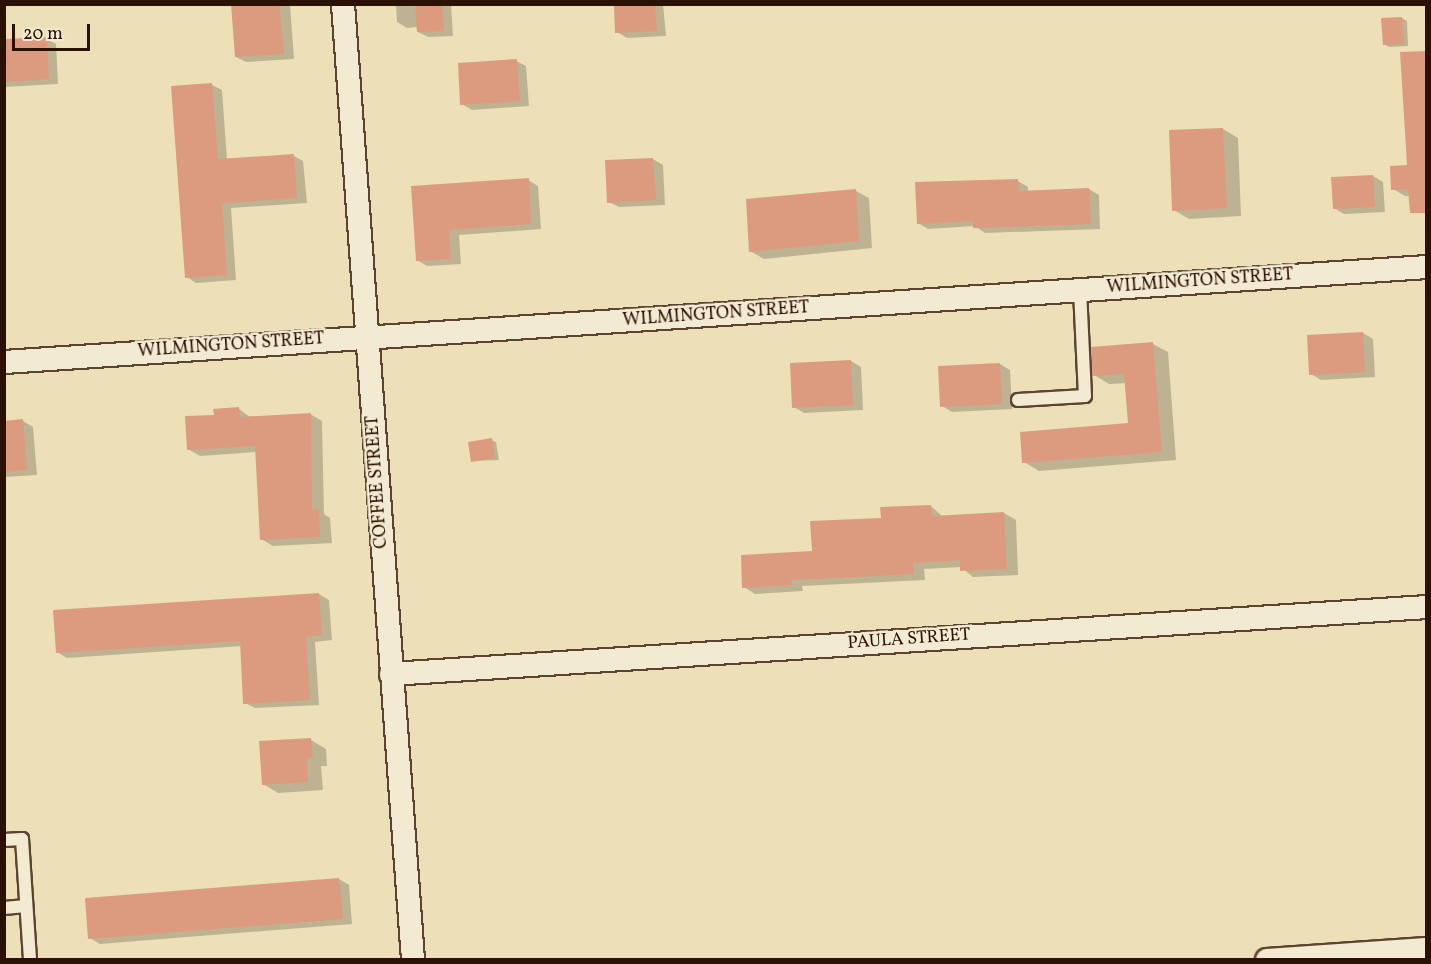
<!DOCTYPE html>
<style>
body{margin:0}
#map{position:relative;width:1431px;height:964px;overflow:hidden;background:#ede0b8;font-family:Vollkorn,serif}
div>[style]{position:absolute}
.shadow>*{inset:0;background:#0003}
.building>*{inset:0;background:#dc9b7e}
.roads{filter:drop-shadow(2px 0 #5c4431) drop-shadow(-2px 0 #5c4431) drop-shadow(0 2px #5c4431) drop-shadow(0 -2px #5c4431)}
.lane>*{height:12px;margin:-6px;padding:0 6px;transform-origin:6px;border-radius:6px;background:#f3ebd1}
.street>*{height:22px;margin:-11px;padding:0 11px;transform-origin:11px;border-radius:11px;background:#f3ebd1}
span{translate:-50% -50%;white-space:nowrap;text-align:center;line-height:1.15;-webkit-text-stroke:5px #f3ebd1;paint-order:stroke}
.street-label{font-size:18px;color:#2b1004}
.frame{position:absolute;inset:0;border:6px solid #2b1004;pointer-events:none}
.scale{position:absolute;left:12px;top:24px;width:78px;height:27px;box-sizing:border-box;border:3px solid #2b1004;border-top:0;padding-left:8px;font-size:18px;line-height:21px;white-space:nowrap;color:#2b1004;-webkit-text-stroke:4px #f3ebd1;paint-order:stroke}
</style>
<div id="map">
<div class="shadow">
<div style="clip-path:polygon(232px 4px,290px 4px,294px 59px,246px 62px,236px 57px)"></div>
<div style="clip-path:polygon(396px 4px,451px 4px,453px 36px,428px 37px,418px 32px,418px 27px,407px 28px,397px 22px)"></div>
<div style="clip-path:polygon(615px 4px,663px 4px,666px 36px,627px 38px,617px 32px)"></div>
<div style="clip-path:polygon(1402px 18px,1407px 21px,1408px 46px,1389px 47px,1384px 44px)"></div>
<div style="clip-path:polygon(46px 39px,56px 44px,58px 84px,4px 87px,4px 41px)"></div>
<div style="clip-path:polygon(1426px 52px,1426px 195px,1405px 196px,1393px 189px,1409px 166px,1402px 54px)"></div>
<div style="clip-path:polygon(516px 61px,526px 66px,529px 106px,472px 110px,462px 104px)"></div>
<div style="clip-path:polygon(212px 85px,222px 90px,227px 160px,294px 156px,303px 161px,307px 203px,231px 208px,236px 280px,196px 283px,187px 277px)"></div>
<div style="clip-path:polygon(1223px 129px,1238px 138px,1241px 216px,1189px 219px,1174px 210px)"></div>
<div style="clip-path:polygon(653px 159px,663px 165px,665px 205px,619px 207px,609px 202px)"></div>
<div style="clip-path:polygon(1373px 176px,1383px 182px,1385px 212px,1344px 214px,1334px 208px,1333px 179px)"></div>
<div style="clip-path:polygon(528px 180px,538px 186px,541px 229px,459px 235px,461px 264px,427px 266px,417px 260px,413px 187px)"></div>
<div style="clip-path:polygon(1018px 181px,1028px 187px,1028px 192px,1089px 189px,1099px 195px,1100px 229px,985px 233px,975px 226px,928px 229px,918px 223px)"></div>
<div style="clip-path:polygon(856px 191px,869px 198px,872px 248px,764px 259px,750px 251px)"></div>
<div style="clip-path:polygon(1363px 333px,1373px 339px,1375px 377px,1321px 380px,1311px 374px)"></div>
<div style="clip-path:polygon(1153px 344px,1168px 352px,1176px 460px,1039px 471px,1024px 462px,1130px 425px,1127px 383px,1109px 384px,1094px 375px)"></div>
<div style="clip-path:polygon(851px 361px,861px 367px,863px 410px,804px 413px,794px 407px)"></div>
<div style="clip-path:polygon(1000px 364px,1010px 370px,1012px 409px,952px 412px,942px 406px)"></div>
<div style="clip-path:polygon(238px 408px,251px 418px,310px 414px,322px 421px,324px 514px,330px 518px,332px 543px,273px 546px,261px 539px,257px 452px,200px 456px,188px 449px,215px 416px)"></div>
<div style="clip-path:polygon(23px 421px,33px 427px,37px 475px,4px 477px,4px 422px)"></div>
<div style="clip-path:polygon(491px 440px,496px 442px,499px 460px,472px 461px)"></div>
<div style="clip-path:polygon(931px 506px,943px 517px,1004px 513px,1016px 520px,1018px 575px,973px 577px,961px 567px,924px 569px,925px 580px,802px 586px,803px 591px,755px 594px,744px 587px,882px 519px,882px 509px)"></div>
<div style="clip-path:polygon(319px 594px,329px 600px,332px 640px,315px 642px,319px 705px,255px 708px,245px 703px,242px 646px,67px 658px,57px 652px)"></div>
<div style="clip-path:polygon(311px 740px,326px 749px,327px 766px,321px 766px,323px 790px,278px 793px,263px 784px)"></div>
<div style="clip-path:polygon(339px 879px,349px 885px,352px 924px,100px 944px,90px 938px)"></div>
</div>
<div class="building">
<div style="clip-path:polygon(231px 4px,279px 4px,284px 54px,235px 57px)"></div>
<div style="clip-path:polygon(415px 4px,442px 4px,444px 31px,417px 32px)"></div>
<div style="clip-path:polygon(655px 4px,657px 31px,615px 33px,614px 5px)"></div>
<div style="clip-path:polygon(1402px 17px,1404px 44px,1383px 45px,1381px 18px)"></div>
<div style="clip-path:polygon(47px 37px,49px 79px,4px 82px,4px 39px)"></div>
<div style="clip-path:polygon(1426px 51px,1426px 213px,1410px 213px,1408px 189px,1391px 190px,1390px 166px,1407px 165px,1400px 52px)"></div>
<div style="clip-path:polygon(517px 59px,520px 101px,460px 105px,458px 63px)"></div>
<div style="clip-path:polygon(212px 83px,218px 159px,294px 154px,297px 198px,222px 203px,227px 275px,185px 278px,171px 86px)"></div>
<div style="clip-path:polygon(1223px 128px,1227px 208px,1172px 211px,1169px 130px)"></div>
<div style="clip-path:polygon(653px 158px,656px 200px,607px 203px,605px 160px)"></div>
<div style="clip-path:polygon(1373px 175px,1375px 207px,1333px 209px,1331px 177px)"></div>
<div style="clip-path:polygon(529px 178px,531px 224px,449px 230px,451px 259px,416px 261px,411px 186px)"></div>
<div style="clip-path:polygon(1018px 179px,1019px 191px,1089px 188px,1091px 224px,973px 228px,973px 221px,917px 224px,915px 182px)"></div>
<div style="clip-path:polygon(856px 189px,859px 241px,749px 252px,746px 199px)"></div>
<div style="clip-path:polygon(1363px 332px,1365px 372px,1309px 375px,1307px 335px)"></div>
<div style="clip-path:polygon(1153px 342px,1162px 452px,1022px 463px,1020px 432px,1128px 423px,1124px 374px,1092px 376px,1091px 347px)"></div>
<div style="clip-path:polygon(851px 360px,853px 405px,792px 408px,790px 363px)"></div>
<div style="clip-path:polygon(1000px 363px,1002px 404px,940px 407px,938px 366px)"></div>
<div style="clip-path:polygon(239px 407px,240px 417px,311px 413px,312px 510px,319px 509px,320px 537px,260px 540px,255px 446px,187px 450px,185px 416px,214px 415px,213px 409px)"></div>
<div style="clip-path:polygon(23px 419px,27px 470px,4px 472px,4px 421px)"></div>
<div style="clip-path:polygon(492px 438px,495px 458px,471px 462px,468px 442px)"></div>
<div style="clip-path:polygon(931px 505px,932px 516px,1004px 512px,1007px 569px,960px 571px,960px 560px,913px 563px,914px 574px,791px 580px,792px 585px,742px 588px,741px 555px,812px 551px,810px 521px,881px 518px,880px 507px)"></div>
<div style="clip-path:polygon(319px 593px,322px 635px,306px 637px,310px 700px,243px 704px,240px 641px,56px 653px,53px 610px)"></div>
<div style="clip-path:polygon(311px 738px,313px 758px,307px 758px,308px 782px,262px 785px,259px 741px)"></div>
<div style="clip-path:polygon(339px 878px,343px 919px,88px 939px,85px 898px)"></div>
</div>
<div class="roads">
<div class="lane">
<div style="left:1018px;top:400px;width:67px;rotate:-3.4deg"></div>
<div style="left:1085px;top:396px;width:106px;rotate:-92.7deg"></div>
<div style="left:4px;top:840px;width:18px;rotate:-3deg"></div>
<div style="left:22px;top:839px;width:121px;rotate:86.2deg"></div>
<div style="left:4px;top:908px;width:22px;rotate:-5deg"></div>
</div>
<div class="street">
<div style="left:343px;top:4px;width:959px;rotate:85.81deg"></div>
<div style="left:4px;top:362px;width:1425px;rotate:-3.82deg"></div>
<div style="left:391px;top:674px;width:1037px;rotate:-3.7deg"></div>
<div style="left:1267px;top:960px;width:159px;rotate:-4deg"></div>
</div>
</div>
<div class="street-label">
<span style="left:1200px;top:282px;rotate:-4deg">WILMINGTON STREET</span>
<span style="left:716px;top:315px;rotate:-4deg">WILMINGTON STREET</span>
<span style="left:231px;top:346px;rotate:-4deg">WILMINGTON STREET</span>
<span style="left:378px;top:482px;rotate:-94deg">COFFEE STREET</span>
<span style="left:909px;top:640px;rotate:-4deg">PAULA STREET</span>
</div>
<div class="frame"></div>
<div class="scale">20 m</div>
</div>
